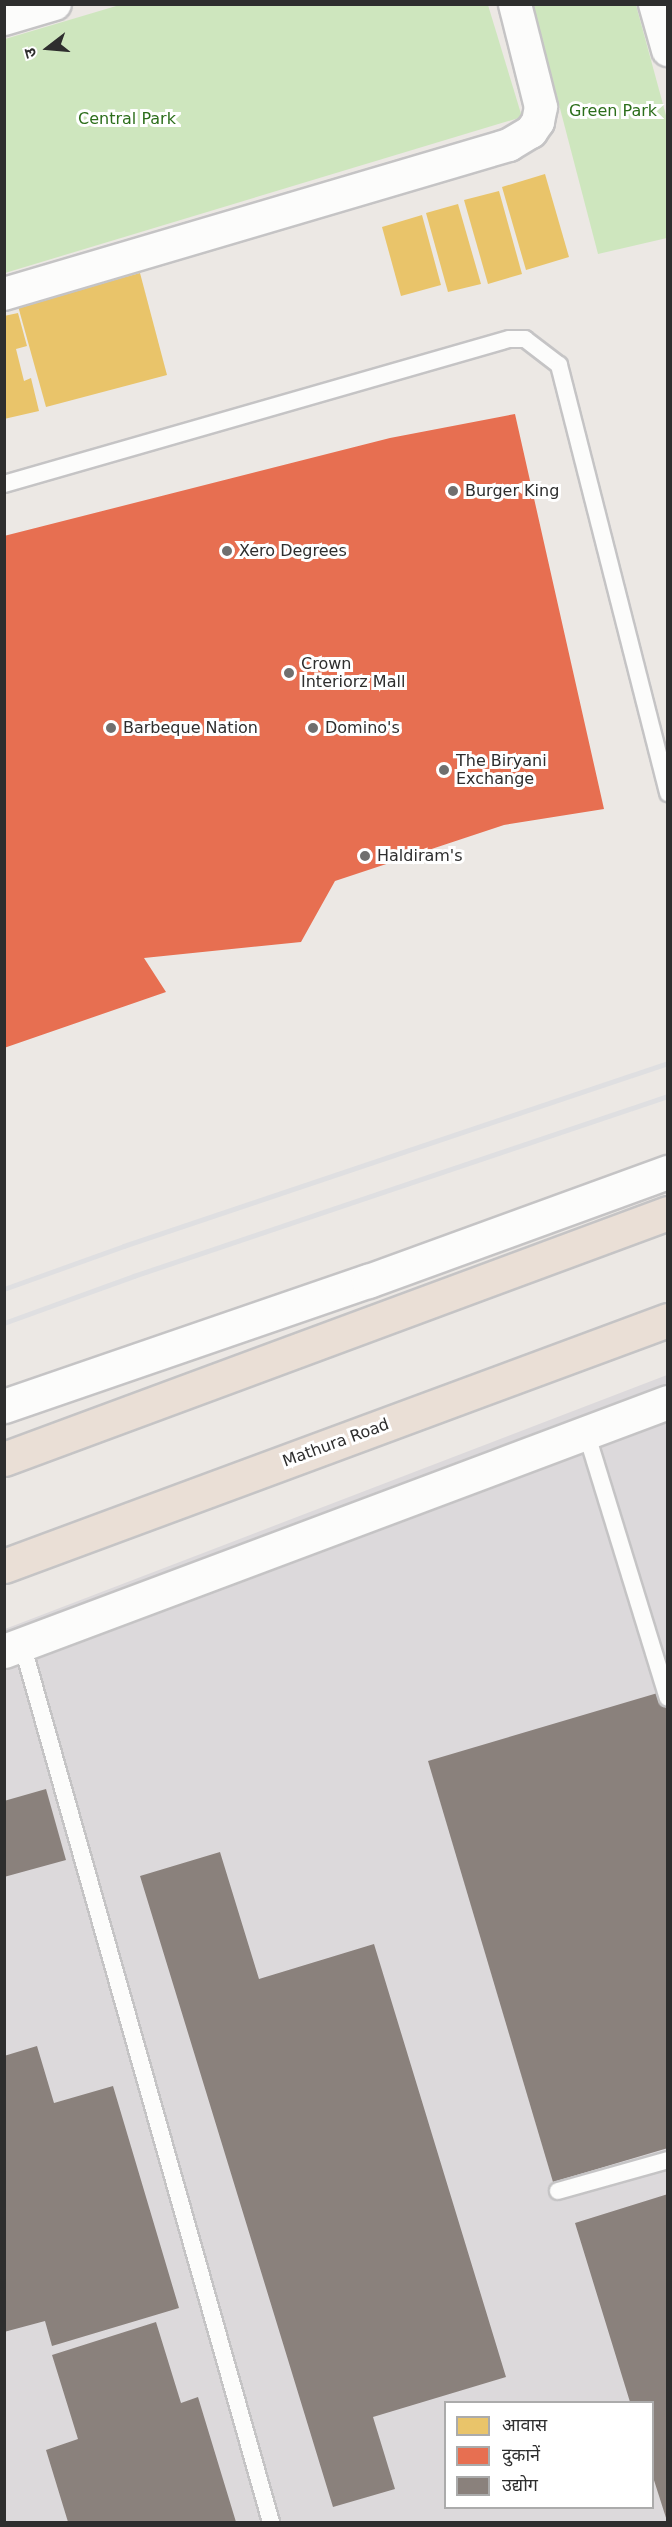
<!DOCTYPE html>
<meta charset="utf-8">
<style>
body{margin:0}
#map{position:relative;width:672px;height:2527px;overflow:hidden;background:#ece8e4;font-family:"DejaVu Sans","Noto Sans Devanagari",sans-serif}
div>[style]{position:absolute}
.industrial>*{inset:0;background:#dcd9db}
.green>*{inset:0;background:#cee6be}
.homes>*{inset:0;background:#e9c46a}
.shops>*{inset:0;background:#e76f51}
.industry>*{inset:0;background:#8a817c}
.roads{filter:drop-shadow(2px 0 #c5c4c5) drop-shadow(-2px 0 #c5c4c5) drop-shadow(0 2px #c5c4c5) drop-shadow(0 -2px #c5c4c5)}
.lane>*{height:16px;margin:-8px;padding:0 8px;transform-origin:8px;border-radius:8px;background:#fcfcfb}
.street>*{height:32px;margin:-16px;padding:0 16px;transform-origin:16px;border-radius:16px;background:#fcfcfb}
.secondary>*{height:33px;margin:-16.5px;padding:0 16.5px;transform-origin:16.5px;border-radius:16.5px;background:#fcfcfb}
.highway>*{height:33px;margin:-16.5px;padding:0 16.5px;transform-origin:16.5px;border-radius:16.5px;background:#eadfd6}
.rail>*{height:4.5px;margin:-2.25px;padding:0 2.25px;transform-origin:2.25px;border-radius:2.25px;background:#dfdfe1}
.dots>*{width:16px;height:16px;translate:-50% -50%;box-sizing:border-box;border:3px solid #fff;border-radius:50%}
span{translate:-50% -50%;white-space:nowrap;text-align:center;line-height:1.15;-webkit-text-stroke:6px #fff;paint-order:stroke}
.park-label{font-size:16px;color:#2c6e1b}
.poi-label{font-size:16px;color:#2e2e2e}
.left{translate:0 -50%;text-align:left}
.street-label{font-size:16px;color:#2e2e2e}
.frame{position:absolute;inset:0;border:6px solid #2e2e2e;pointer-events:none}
.legend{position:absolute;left:444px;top:2401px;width:210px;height:108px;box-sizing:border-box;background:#fff;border:2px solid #ababab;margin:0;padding:8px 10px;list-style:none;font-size:18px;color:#2e2e2e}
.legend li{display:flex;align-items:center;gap:12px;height:30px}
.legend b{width:30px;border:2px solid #ababab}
.north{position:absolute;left:18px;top:18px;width:60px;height:60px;-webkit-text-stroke:4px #fff;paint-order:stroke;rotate:254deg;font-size:16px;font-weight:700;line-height:24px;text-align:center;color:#2e2e2e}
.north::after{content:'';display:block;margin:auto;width:21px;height:27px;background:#2e2e2e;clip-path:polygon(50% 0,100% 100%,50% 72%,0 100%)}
</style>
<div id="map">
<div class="industrial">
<div style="clip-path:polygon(evenodd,667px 1375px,667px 2522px,5px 2522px,5px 1629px,667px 1375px,446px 2402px,652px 2402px,652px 2508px,446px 2508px,446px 2402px)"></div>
</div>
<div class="green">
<div style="clip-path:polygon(123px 4px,488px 5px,522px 117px,5px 273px,5px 39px)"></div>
<div style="clip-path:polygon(533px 5px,636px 5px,667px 119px,667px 238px,598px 254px)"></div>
</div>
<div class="homes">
<div style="clip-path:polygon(545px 174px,569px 257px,526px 270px,502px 187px)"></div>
<div style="clip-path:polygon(499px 191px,522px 274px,488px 284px,464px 200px)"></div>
<div style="clip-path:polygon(458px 204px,481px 284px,448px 292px,426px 213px)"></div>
<div style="clip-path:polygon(422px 215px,441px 285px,401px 296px,382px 227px)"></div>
<div style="clip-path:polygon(140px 273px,167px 375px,46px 407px,18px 306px)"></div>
<div style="clip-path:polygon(18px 313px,27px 346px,16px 349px,24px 381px,31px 378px,39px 411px,4px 419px,4px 316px)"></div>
</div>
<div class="shops">
<div style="clip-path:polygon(515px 414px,604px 809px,504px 825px,335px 881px,301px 942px,144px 958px,166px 992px,4px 1048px,4px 536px,390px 438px)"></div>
</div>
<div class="industry">
<div style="clip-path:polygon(661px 1692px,668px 1714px,668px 2148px,553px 2182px,428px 1761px)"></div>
<div style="clip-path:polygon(46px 1789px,66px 1860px,4px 1877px,4px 1801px)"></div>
<div style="clip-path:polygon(220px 1852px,259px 1979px,374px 1944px,506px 2377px,373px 2417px,395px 2489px,333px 2507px,140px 1876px)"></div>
<div style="clip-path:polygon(37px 2046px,54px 2103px,113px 2086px,179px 2308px,52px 2346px,45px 2321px,4px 2332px,4px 2056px)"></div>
<div style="clip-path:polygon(668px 2194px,668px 2521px,667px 2521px,652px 2474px,652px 2402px,630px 2402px,575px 2223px)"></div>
<div style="clip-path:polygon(156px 2322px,181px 2403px,198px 2397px,236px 2522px,68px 2522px,46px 2450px,78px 2439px,52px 2355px)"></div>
</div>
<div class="roads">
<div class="lane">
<div style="left:4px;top:484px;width:525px;rotate:-16.02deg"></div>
<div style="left:509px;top:339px;width:16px"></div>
<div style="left:525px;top:339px;width:43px;rotate:37.4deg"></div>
<div style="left:559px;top:365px;width:442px;rotate:75.7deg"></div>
<div style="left:586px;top:1432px;width:278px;rotate:72.9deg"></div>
<div style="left:22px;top:1644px;width:913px;rotate:74.17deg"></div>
<div style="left:558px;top:2191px;width:114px;rotate:-15.7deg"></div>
</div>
<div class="street">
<div style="left:655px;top:4px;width:48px;rotate:74.2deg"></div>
<div style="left:4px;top:19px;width:53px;rotate:-16.4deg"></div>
<div style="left:4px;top:294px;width:527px;rotate:-16.44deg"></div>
<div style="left:509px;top:145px;width:26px;rotate:-31deg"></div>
<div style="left:531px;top:132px;width:12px;rotate:-55deg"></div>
<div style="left:538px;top:122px;width:15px;rotate:-79deg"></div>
<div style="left:541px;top:107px;width:106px;rotate:-104.2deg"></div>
</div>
<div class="secondary">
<div style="left:4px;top:1406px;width:385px;rotate:-19deg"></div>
<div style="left:368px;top:1281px;width:319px;rotate:-20deg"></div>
<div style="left:4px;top:1651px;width:709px;rotate:-20.56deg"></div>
</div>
<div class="highway">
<div style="left:4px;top:1459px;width:708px;rotate:-20.33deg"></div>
<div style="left:4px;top:1566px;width:708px;rotate:-20.33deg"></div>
</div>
</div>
<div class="rail">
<div style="left:4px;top:1289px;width:127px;rotate:-19.7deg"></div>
<div style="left:124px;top:1246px;width:574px;rotate:-18.59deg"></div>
<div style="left:4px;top:1323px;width:138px;rotate:-19.9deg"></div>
<div style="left:134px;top:1276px;width:564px;rotate:-18.63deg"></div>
</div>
<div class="dots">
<div style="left:453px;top:491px;background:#706f6e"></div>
<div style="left:227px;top:551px;background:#706f6e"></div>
<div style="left:289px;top:673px;background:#706f6e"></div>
<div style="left:111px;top:728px;background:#706f6e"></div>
<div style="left:313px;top:728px;background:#706f6e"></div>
<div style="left:444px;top:770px;background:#706f6e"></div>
<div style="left:365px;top:856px;background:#706f6e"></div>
</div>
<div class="park-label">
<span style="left:613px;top:111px">Green Park</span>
<span style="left:127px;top:119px">Central Park</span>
</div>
<div class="poi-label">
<span class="left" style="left:465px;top:491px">Burger King</span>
<span class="left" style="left:239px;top:551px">Xero Degrees</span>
<span class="left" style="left:301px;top:673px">Crown<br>Interiorz Mall</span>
<span class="left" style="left:123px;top:728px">Barbeque Nation</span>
<span class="left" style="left:325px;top:728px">Domino's</span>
<span class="left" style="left:456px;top:770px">The Biryani<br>Exchange</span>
<span class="left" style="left:377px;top:856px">Haldiram's</span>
</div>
<div class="street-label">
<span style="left:336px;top:1443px;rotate:-20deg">Mathura Road</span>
</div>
<div class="frame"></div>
<ul class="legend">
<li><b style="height:16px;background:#e9c46a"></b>आवास</li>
<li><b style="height:16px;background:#e76f51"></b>दुकानें</li>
<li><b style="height:16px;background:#8a817c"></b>उद्योग</li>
</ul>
<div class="north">उ</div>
</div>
